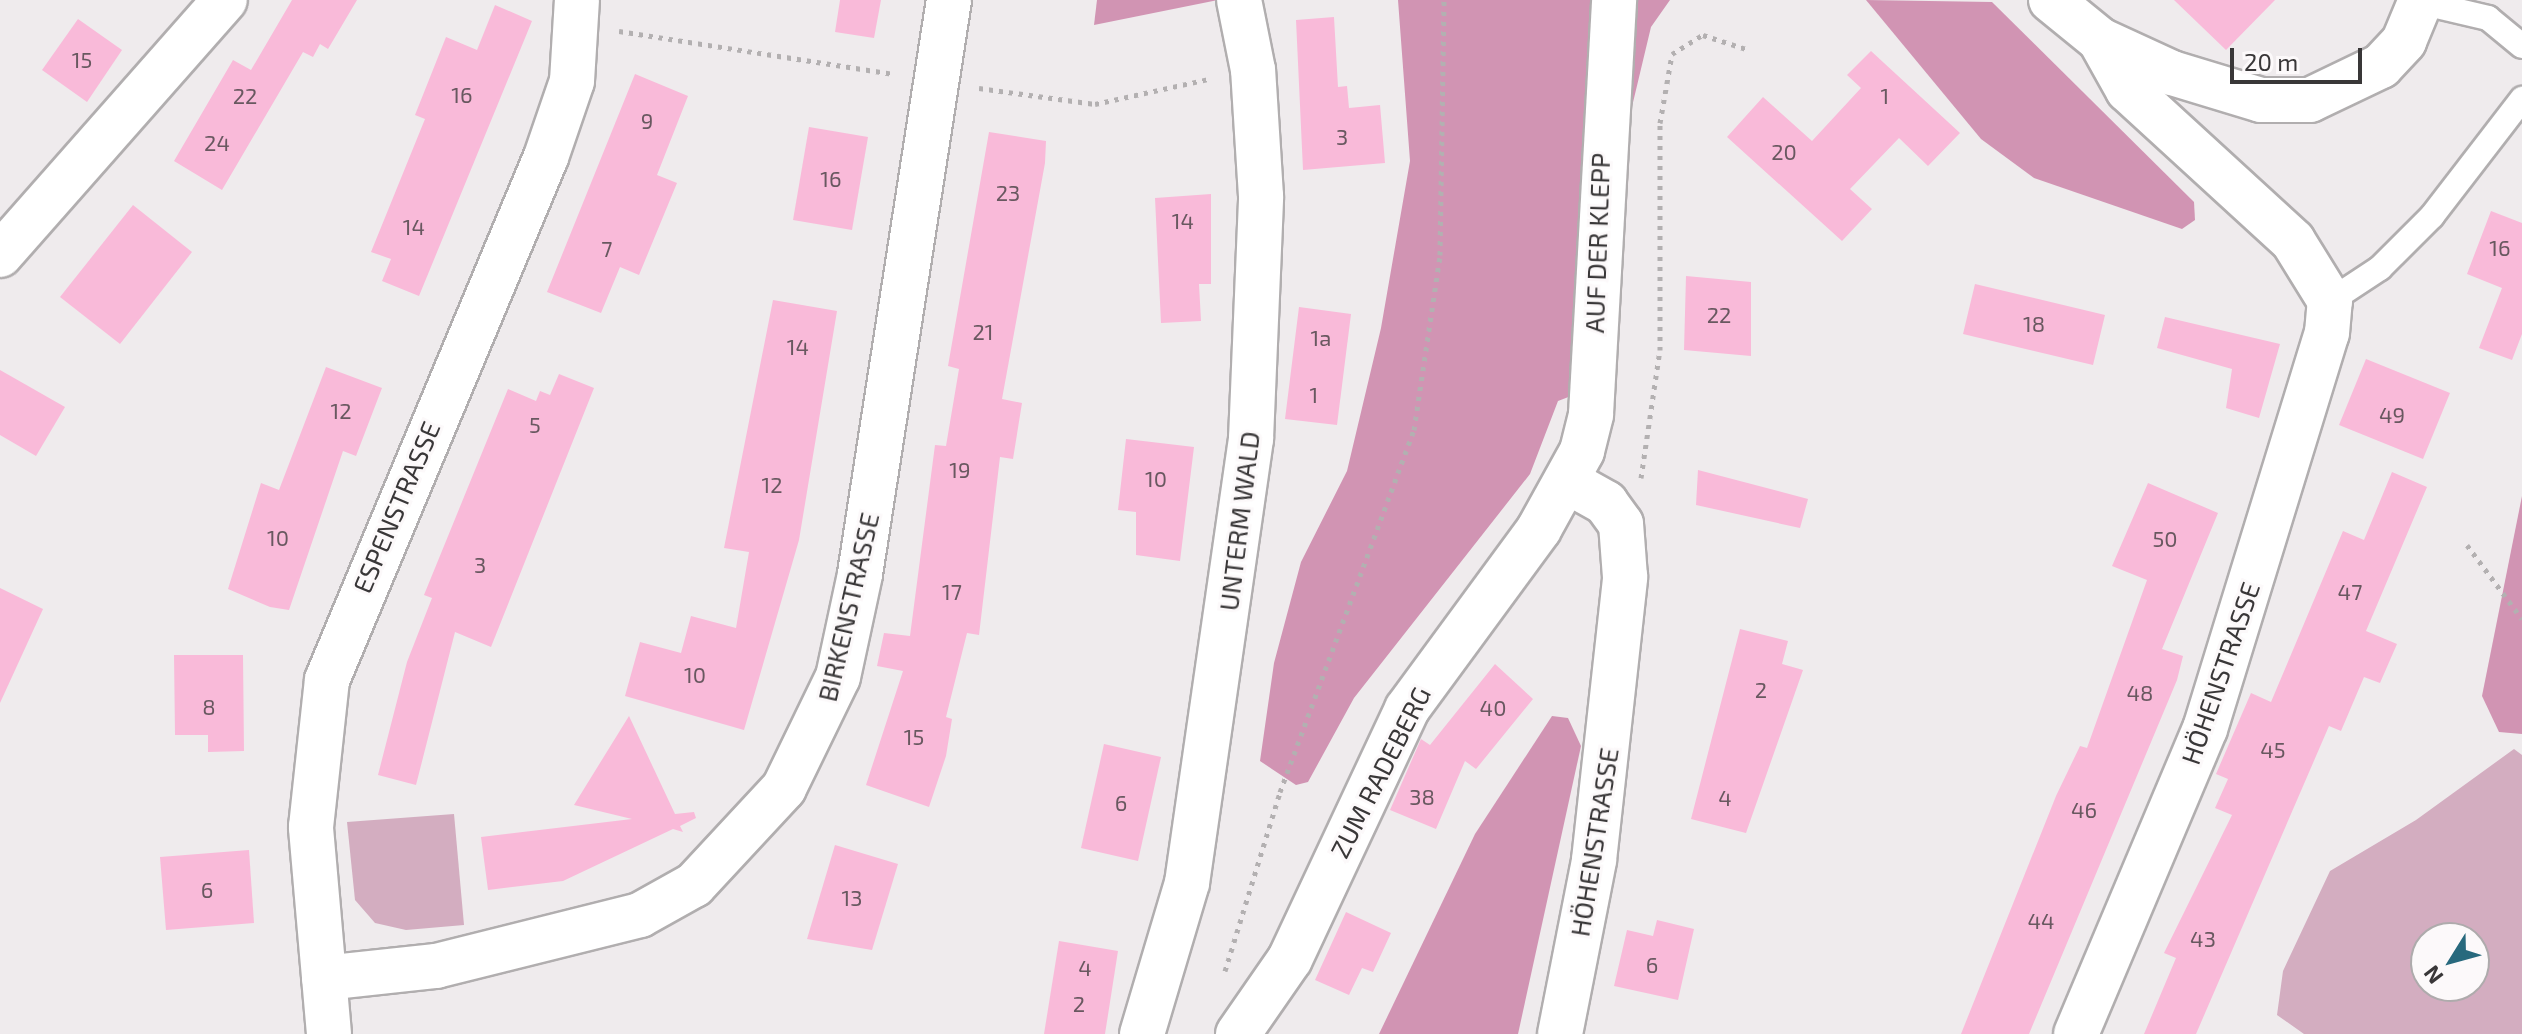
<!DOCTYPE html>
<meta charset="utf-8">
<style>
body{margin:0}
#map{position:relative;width:2522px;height:1034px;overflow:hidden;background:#efebed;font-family:"Exo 2",sans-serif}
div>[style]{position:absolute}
.green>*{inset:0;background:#d3adc0}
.forest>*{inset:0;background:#d194b3}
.building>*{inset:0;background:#f9bad9}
.path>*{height:5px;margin-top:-2.5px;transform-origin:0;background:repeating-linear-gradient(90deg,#b3b0b1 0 4px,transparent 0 10px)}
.roads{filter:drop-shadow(2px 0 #b1aeaf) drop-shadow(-2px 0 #b1aeaf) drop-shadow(0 2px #b1aeaf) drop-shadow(0 -2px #b1aeaf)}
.service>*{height:24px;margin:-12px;padding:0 12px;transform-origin:12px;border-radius:12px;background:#fff}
.minor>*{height:44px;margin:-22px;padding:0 22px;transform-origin:22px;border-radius:22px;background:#fff}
span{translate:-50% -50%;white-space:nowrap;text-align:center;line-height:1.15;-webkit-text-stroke:6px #fcf9fa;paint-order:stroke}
.number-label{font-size:22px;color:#695860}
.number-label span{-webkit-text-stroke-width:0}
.street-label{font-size:26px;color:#393738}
.north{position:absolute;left:2410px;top:922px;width:80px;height:80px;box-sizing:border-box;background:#fcf9fa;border:2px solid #aeabac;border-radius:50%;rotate:233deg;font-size:22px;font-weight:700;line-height:32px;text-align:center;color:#393738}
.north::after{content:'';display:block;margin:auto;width:28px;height:36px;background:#28697d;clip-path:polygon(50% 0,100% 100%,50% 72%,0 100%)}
.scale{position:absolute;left:2230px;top:48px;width:132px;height:36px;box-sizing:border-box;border:4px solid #393738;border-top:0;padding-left:10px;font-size:24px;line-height:28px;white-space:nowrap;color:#393738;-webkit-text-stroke:6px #fcf9fa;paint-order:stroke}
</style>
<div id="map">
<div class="green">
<div style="clip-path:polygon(evenodd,2514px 749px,2522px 755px,2522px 1034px,2304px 1034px,2277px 1015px,2283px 971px,2330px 871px,2416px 820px,2514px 749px,2474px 938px,2474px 986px,2426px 986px,2426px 938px,2474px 938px)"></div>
<div style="clip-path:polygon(454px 814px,464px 925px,406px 930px,375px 923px,355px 900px,347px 822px)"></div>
</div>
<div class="forest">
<div style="clip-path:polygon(1097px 0,1218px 0,1094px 25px)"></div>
<div style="clip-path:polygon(1398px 0,1670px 0,1651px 27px,1630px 115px,1613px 380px,1558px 401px,1530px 474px,1354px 698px,1308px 782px,1296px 785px,1260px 761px,1274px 663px,1301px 562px,1347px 471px,1381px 328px,1410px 161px)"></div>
<div style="clip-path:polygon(1866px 0,1992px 2px,2194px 202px,2195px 220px,2182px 229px,2034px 178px,1981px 139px)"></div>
<div style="clip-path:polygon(2522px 496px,2522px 734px,2499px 732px,2482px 696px)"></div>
<div style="clip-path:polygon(1552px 716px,1568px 718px,1581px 746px,1518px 1034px,1379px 1034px,1475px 834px)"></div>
</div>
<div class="building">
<div style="clip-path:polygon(292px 0,357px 0,328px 49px,320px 44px,313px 57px,303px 52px,222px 190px,174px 161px,233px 60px,251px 70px)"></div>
<div style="clip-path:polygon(840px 0,881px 0,874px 38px,835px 32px)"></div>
<div style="clip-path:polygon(2174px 0,2275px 0,2226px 50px)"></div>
<div style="clip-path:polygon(495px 5px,532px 21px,419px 296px,382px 281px,391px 259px,371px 252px,425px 119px,415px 115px,446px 37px,477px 50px)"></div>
<div style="clip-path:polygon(1334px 17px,1338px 87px,1347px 86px,1349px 108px,1380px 105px,1385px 163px,1303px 170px,1296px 20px)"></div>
<div style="clip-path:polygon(78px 19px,122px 50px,87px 102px,42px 70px)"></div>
<div style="clip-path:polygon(1871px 51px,1960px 133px,1928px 166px,1899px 138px,1850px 189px,1872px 209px,1842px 241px,1727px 137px,1763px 97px,1812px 141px,1861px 88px,1847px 75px)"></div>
<div style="clip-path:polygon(635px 74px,688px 96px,657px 175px,677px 183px,639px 275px,620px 267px,601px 313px,547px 292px)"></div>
<div style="clip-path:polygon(809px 127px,868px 137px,852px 230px,793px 220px)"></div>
<div style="clip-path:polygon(989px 132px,1046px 141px,1045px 163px,1002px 399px,1022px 403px,1013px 459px,1000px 457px,979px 635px,967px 633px,946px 717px,952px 719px,946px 756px,929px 807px,866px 785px,903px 671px,877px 666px,884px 633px,910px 636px,935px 445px,946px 446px,959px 369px,948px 366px)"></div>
<div style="clip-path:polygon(1211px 194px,1211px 284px,1199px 284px,1201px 321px,1161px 323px,1155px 198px)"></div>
<div style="clip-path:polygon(133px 205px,192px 252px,120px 344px,60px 297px)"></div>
<div style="clip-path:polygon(2491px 211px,2522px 223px,2522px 334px,2512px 360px,2479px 348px,2502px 288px,2467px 274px)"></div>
<div style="clip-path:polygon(1686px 276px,1751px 282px,1751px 356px,1684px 350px)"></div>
<div style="clip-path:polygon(1975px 284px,2105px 315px,2093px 365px,1963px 334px)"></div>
<div style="clip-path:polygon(773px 300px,837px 311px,799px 540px,744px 730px,625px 696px,640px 642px,681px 653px,691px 616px,736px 628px,749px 552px,724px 548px)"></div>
<div style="clip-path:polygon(1299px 307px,1351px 314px,1337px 425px,1285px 419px)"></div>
<div style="clip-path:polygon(2165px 317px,2280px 344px,2259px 418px,2226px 408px,2232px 369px,2157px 348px)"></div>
<div style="clip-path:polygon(2366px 359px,2450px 393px,2423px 459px,2339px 425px)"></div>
<div style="clip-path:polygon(326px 367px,382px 388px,356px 456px,343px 451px,289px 610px,270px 607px,228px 589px,261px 483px,279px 490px)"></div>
<div style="clip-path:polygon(0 370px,65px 407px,36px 456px,0 435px)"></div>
<div style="clip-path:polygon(559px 374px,594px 388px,491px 647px,455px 632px,416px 785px,378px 775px,407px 662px,432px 598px,424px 595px,508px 389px,536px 401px,540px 391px,550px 395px)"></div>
<div style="clip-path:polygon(1126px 439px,1194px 447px,1180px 561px,1136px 555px,1136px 512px,1118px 510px)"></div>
<div style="clip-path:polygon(1698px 470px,1808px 499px,1800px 528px,1696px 505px)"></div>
<div style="clip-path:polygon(2392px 472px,2427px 487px,2366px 631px,2397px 644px,2380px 683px,2364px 677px,2341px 731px,2329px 726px,2196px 1034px,2144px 1034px,2176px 958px,2164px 953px,2232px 815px,2215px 808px,2228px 779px,2216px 774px,2251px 693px,2271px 702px,2343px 531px,2364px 540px)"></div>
<div style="clip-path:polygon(2148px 483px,2218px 513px,2162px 649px,2183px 656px,2177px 680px,2029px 1034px,1961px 1034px,2056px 796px,2080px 746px,2087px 748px,2147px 580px,2112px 566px)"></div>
<div style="clip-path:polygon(0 588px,43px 609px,0 703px)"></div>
<div style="clip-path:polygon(1740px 629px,1788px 641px,1782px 664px,1803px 670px,1746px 833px,1691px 819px)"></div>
<div style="clip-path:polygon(174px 655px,243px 655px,244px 751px,208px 752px,208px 735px,175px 735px)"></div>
<div style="clip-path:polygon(1495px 664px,1533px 699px,1476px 769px,1465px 761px,1436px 829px,1390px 810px,1421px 739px,1430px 745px)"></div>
<div style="clip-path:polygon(629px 716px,675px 814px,694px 812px,696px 818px,680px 826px,683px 832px,673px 829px,563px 881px,488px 890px,481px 837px,632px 819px,574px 805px)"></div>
<div style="clip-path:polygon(1104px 744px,1161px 757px,1138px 861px,1081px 848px)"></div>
<div style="clip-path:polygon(835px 845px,898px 864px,872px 950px,807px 939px)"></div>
<div style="clip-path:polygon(249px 850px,254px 923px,166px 930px,160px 857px)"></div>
<div style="clip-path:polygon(1346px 912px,1391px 933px,1373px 972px,1362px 968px,1349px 995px,1315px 980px)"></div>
<div style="clip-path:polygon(1657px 920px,1694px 929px,1678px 1000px,1614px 986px,1627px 930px,1653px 936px)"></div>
<div style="clip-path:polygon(1059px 941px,1118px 951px,1105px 1034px,1044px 1034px)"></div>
</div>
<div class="path">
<div style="left:619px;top:31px;width:278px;rotate:8.9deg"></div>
<div style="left:979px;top:88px;width:117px;rotate:7.9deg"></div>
<div style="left:1095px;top:104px;width:117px;rotate:-12.4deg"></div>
<div style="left:1641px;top:478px;width:129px;rotate:-81.6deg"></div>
<div style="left:1660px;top:350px;width:227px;rotate:-90deg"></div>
<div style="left:1660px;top:123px;width:70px;rotate:-80.1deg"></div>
<div style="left:1672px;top:54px;width:36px;rotate:-32deg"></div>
<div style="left:1703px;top:35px;width:45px;rotate:18deg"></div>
<div style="left:2467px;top:545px;width:92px;rotate:53.4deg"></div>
<div style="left:1225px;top:971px;width:187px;rotate:-72.9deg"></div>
<div style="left:1280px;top:792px;width:386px;rotate:-69.7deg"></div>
<div style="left:1414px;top:430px;width:177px;rotate:-81.5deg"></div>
<div style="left:1440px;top:255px;width:255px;rotate:-89.1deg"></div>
</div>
<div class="roads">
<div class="service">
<div style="left:2420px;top:2px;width:70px;rotate:13.2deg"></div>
<div style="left:2488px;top:18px;width:44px;rotate:39.5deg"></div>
<div style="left:2330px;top:301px;width:60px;rotate:-33.4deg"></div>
<div style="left:2380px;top:268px;width:74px;rotate:-45deg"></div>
<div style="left:2432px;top:216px;width:148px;rotate:-52.4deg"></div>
</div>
<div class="minor">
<div style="left:2051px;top:0;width:63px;rotate:39.2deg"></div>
<div style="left:2100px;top:40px;width:79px;rotate:24.6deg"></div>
<div style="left:2172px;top:73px;width:93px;rotate:16.9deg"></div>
<div style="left:2261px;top:100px;width:49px"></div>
<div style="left:2310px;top:100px;width:79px;rotate:-25.6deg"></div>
<div style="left:2381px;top:66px;width:34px;rotate:-47deg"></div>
<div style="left:2404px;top:41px;width:44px;rotate:-67.5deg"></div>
<div style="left:0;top:255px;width:340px;rotate:-48.6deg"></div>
<div style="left:324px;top:978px;width:113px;rotate:-6.1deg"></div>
<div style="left:436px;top:966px;width:210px;rotate:-14deg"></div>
<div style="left:640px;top:915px;width:62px;rotate:-29.1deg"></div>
<div style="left:694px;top:885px;width:132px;rotate:-47.1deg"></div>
<div style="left:784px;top:788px;width:123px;rotate:-64.1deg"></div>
<div style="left:838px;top:677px;width:105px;rotate:-77.9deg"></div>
<div style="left:860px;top:574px;width:581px;rotate:-81.19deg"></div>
<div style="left:329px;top:1034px;width:208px;rotate:-95deg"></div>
<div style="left:311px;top:827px;width:148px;rotate:-83.8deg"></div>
<div style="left:327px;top:680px;width:567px;rotate:-67.28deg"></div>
<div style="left:546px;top:157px;width:80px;rotate:-71.1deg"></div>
<div style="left:572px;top:81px;width:81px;rotate:-86.5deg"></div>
<div style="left:1142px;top:1034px;width:158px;rotate:-73.4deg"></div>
<div style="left:1187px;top:883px;width:449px;rotate:-81.8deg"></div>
<div style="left:1251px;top:439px;width:243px;rotate:-87.6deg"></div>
<div style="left:1261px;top:196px;width:126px;rotate:-93.6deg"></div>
<div style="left:1253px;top:70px;width:71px;rotate:-101.3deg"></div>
<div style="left:1238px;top:1034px;width:91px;rotate:-55.3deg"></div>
<div style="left:1290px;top:959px;width:276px;rotate:-64.9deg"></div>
<div style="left:1407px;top:709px;width:223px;rotate:-53.7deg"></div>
<div style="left:1539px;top:529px;width:89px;rotate:-61.1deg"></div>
<div style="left:1582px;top:451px;width:38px;rotate:-76deg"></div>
<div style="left:1591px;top:414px;width:415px;rotate:-86.8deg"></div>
<div style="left:1560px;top:1034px;width:177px;rotate:-78.9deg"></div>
<div style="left:1594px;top:860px;width:285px;rotate:-83.7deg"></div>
<div style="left:1625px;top:577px;width:53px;rotate:-94.3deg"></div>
<div style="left:1621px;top:524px;width:26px;rotate:-126deg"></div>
<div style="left:1606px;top:503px;width:41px;rotate:-150.9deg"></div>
<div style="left:2076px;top:1034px;width:331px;rotate:-67.1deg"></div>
<div style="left:2205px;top:729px;width:414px;rotate:-72.9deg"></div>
<div style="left:2327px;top:333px;width:32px;rotate:-85deg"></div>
<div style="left:2330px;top:301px;width:70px;rotate:-121.7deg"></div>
<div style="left:2293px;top:241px;width:224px;rotate:-137.5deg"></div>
<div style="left:2128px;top:90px;width:57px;rotate:-119.2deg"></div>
</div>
</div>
<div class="number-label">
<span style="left:82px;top:60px">15</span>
<span style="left:462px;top:95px">16</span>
<span style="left:245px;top:96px">22</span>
<span style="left:1885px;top:96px">1</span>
<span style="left:647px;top:121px">9</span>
<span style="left:1342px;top:137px">3</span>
<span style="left:217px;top:143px">24</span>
<span style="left:1784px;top:152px">20</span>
<span style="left:831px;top:179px">16</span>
<span style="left:1008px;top:193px">23</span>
<span style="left:1183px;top:221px">14</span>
<span style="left:414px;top:227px">14</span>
<span style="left:2500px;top:248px">16</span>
<span style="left:607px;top:249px">7</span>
<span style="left:1719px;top:315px">22</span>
<span style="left:2034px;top:324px">18</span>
<span style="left:983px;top:332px">21</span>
<span style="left:1321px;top:338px">1a</span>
<span style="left:798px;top:347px">14</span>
<span style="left:1314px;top:395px">1</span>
<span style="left:341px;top:411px">12</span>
<span style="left:2392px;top:415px">49</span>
<span style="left:535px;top:425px">5</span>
<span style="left:960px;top:470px">19</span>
<span style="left:1156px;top:479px">10</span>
<span style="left:772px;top:485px">12</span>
<span style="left:278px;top:538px">10</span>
<span style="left:2165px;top:539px">50</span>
<span style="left:480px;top:565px">3</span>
<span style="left:952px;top:592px">17</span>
<span style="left:2350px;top:592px">47</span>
<span style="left:695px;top:675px">10</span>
<span style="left:1761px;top:690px">2</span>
<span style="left:2140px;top:693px">48</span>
<span style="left:209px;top:707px">8</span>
<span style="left:1493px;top:708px">40</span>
<span style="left:914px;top:737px">15</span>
<span style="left:2273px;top:750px">45</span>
<span style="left:1422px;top:797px">38</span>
<span style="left:1725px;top:798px">4</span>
<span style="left:1121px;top:803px">6</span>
<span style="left:2084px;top:810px">46</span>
<span style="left:207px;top:890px">6</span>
<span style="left:852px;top:898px">13</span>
<span style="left:2041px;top:921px">44</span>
<span style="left:2203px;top:939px">43</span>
<span style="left:1652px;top:965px">6</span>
<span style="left:1085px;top:968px">4</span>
<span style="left:1079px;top:1004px">2</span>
</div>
<div class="street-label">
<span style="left:1597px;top:243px;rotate:-88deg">AUF DER KLEPP</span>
<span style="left:396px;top:507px;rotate:-67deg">ESPENSTRASSE</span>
<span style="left:1239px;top:521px;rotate:-83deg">UNTERM WALD</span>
<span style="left:848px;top:607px;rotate:-77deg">BIRKENSTRASSE</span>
<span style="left:2220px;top:673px;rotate:-71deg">HÖHENSTRASSE</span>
<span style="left:1380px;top:772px;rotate:-63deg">ZUM RADEBERG</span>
<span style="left:1594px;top:842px;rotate:-81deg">HÖHENSTRASSE</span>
</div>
<div class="north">N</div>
<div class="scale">20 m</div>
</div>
